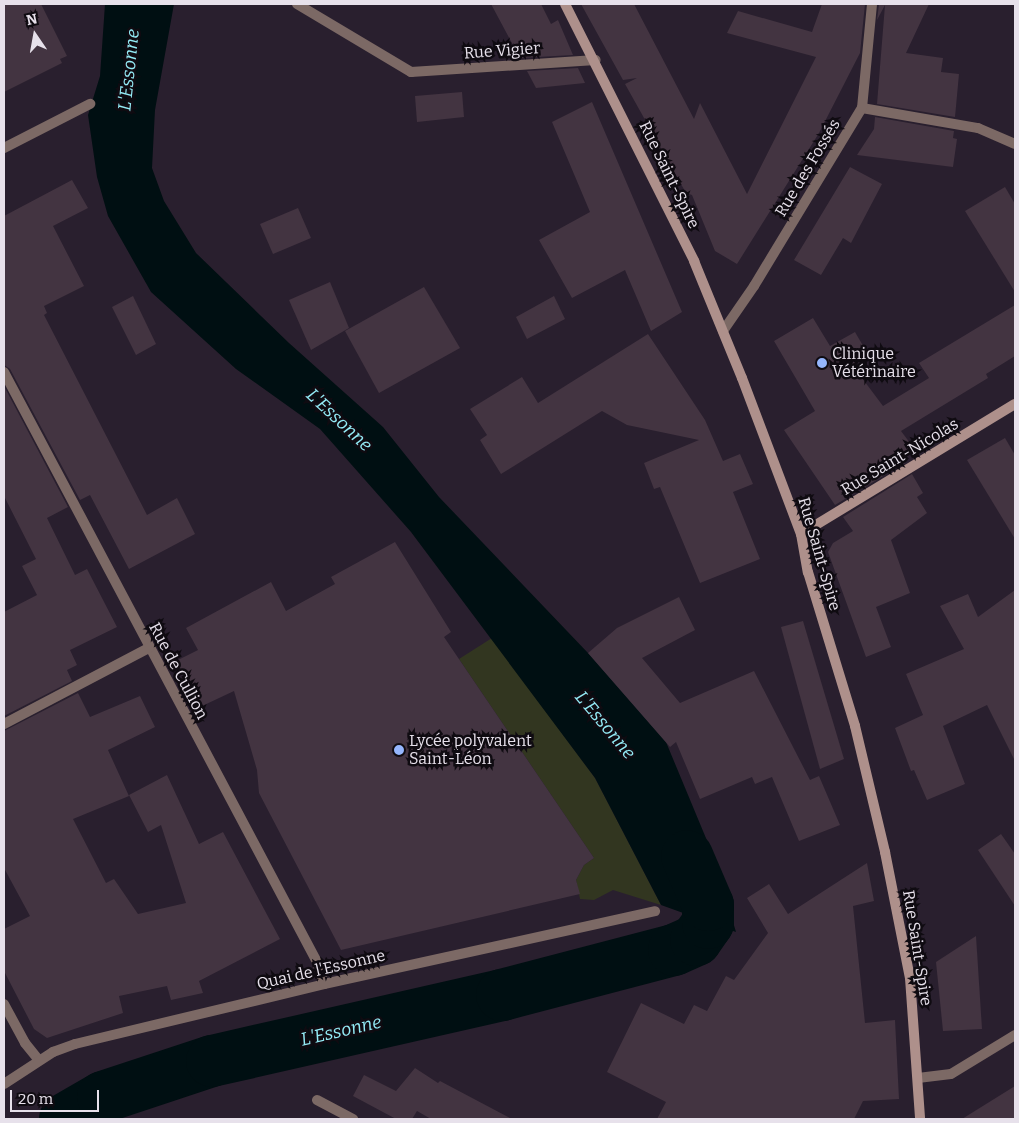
<!DOCTYPE html>
<meta charset="utf-8">
<style>
body{margin:0}
#map{position:relative;width:1019px;height:1123px;overflow:hidden;background:#291f2e;font-family:Bitter,serif}
div>[style]{position:absolute}
.green>*{inset:0;background:#323620}
.water>*{inset:0;background:#000f12}
.river>*{height:52px;margin:-26px;padding:0 26px;transform-origin:26px;border-radius:26px;background:#000f12}
.building>*{inset:0;background:#433441}
.lane>*{height:10px;margin:-5px;padding:0 5px;transform-origin:5px;border-radius:5px;background:#7c6965}
.street>*{height:10px;margin:-5px;padding:0 5px;transform-origin:5px;border-radius:5px;background:#7c6965}
.secondary>*{height:10px;margin:-5px;padding:0 5px;transform-origin:5px;border-radius:5px;background:#ae908b}
.dots>*{width:14px;height:14px;translate:-50% -50%;box-sizing:border-box;border:2px solid #0f0b11;border-radius:50%}
span{translate:-50% -50%;white-space:nowrap;text-align:center;line-height:1.15;-webkit-text-stroke:5px #0f0b11;paint-order:stroke}
.street-label{font-size:16px;color:#e7e1eb}
.poi-label{font-size:16px;color:#e7e1eb}
.left{translate:0 -50%;text-align:left}
.water-label{font-size:18px;color:#94ebf6;font-style:italic}
.frame{position:absolute;inset:0;border:5px solid #e7e1eb;pointer-events:none}
.north{position:absolute;left:10px;top:10px;width:50px;height:50px;-webkit-text-stroke:4px #0f0b11;paint-order:stroke;rotate:348deg;font-size:14px;font-weight:700;line-height:20px;text-align:center;color:#e7e1eb}
.north::after{content:'';display:block;margin:auto;width:18px;height:22px;background:#e7e1eb;clip-path:polygon(50% 0,100% 100%,50% 72%,0 100%)}
.scale{position:absolute;left:10px;top:1090px;width:89px;height:22px;box-sizing:border-box;border:2px solid #e7e1eb;border-top:0;padding-left:6px;font-size:15px;line-height:18px;white-space:nowrap;color:#e7e1eb;-webkit-text-stroke:4px #0f0b11;paint-order:stroke}
</style>
<div id="map">
<div class="green">
<div style="clip-path:polygon(492px 638px,595px 778px,661px 905px,613px 890px,594px 900px,580px 899px,576px 880px,584px 865px,594px 858px,459px 659px)"></div>
</div>
<div class="water">
<div style="clip-path:polygon(105px 4px,174px 4px,155px 110px,152px 168px,164px 201px,196px 253px,289px 343px,383px 427px,439px 497px,588px 653px,666px 742px,713px 855px,736px 932px,661px 905px,595px 778px,411px 532px,320px 429px,236px 369px,151px 292px,108px 216px,97px 177px,88px 115px,100px 76px)"></div>
</div>
<div class="river">
<div style="left:65px;top:1119px;width:44px;rotate:-30.1deg"></div>
<div style="left:103px;top:1097px;width:115px;rotate:-18.3deg"></div>
<div style="left:212px;top:1061px;width:297px;rotate:-12.8deg"></div>
<div style="left:502px;top:995px;width:178px;rotate:-14.7deg"></div>
<div style="left:674px;top:950px;width:24px;rotate:-24deg"></div>
<div style="left:696px;top:940px;width:21px;rotate:-55deg"></div>
<div style="left:708px;top:923px;width:18px;rotate:-90deg"></div>
<div style="left:708px;top:905px;width:53px;rotate:-113.2deg"></div>
</div>
<div class="building">
<div style="clip-path:polygon(4px 4px,41px 4px,67px 56px,60px 59px,62px 63px,4px 92px)"></div>
<div style="clip-path:polygon(491px 4px,541px 4px,551px 24px,558px 20px,573px 55px,520px 58px)"></div>
<div style="clip-path:polygon(581px 4px,634px 4px,694px 119px,700px 103px,747px 194px,816px 57px,727px 33px,738px 11px,812px 32px,822px 4px,865px 4px,860px 53px,819px 133px,737px 264px,715px 251px,692px 195px,686px 193px,625px 84px,637px 78px,623px 80px)"></div>
<div style="clip-path:polygon(879px 4px,929px 4px,906px 53px,943px 58px,941px 72px,959px 74px,955px 117px,877px 104px,885px 5px,877px 20px)"></div>
<div style="clip-path:polygon(578px 68px,585px 83px,536px 88px,527px 71px)"></div>
<div style="clip-path:polygon(462px 92px,464px 117px,417px 122px,415px 96px)"></div>
<div style="clip-path:polygon(592px 102px,682px 312px,651px 331px,625px 270px,572px 298px,539px 240px,590px 212px,552px 122px)"></div>
<div style="clip-path:polygon(875px 117px,954px 131px,953px 138px,957px 139px,953px 167px,857px 155px,874px 129px)"></div>
<div style="clip-path:polygon(850px 167px,882px 184px,851px 243px,843px 238px,821px 275px,794px 260px)"></div>
<div style="clip-path:polygon(72px 180px,88px 208px,53px 226px,84px 286px,44px 306px,47px 313px,44px 315px,147px 515px,177px 498px,195px 534px,129px 569px,90px 495px,80px 500px,10px 369px,4px 365px,4px 216px)"></div>
<div style="clip-path:polygon(1005px 187px,1015px 204px,1015px 292px,965px 211px)"></div>
<div style="clip-path:polygon(298px 208px,311px 238px,273px 254px,260px 224px)"></div>
<div style="clip-path:polygon(330px 282px,349px 328px,311px 350px,289px 300px)"></div>
<div style="clip-path:polygon(424px 287px,460px 348px,379px 393px,345px 331px)"></div>
<div style="clip-path:polygon(133px 296px,156px 344px,136px 355px,112px 307px)"></div>
<div style="clip-path:polygon(554px 296px,565px 319px,527px 339px,516px 317px)"></div>
<div style="clip-path:polygon(1015px 305px,1015px 356px,986px 374px,988px 378px,901px 431px,913px 447px,901px 455px,905px 463px,835px 505px,784px 430px,815px 411px,774px 341px,813px 318px,830px 346px,855px 332px,869px 356px,853px 366px,883px 406px,929px 378px,919px 363px)"></div>
<div style="clip-path:polygon(648px 334px,705px 420px,723px 461px,740px 454px,753px 484px,733px 492px,760px 559px,700px 583px,660px 487px,654px 489px,644px 463px,699px 440px,627px 425px,602px 411px,501px 474px,480px 440px,487px 435px,470px 409px,522px 377px,538px 403px)"></div>
<div style="clip-path:polygon(4px 386px,68px 507px,47px 518px,75px 575px,87px 569px,117px 627px,70px 650px,77px 665px,67px 670px,72px 681px,4px 716px,4px 612px,37px 595px,22px 566px,36px 559px,4px 496px)"></div>
<div style="clip-path:polygon(1005px 438px,1015px 455px,1015px 539px,967px 460px)"></div>
<div style="clip-path:polygon(912px 474px,923px 493px,917px 497px,927px 513px,891px 540px,910px 593px,876px 607px,891px 647px,866px 657px,828px 552px,833px 543px,853px 531px,843px 517px)"></div>
<div style="clip-path:polygon(395px 542px,451px 632px,444px 637px,594px 858px,584px 865px,576px 880px,580px 894px,341px 950px,259px 793px,257px 770px,234px 691px,200px 707px,176px 661px,198px 650px,186px 628px,271px 582px,286px 611px,335px 584px,331px 577px)"></div>
<div style="clip-path:polygon(1015px 590px,1015px 761px,987px 705px,943px 726px,965px 784px,927px 800px,914px 770px,911px 771px,895px 728px,923px 715px,906px 674px,964px 649px,940px 606px,968px 594px,978px 617px)"></div>
<div style="clip-path:polygon(679px 597px,695px 630px,642px 658px,680px 703px,754px 671px,810px 780px,819px 776px,840px 825px,799px 841px,772px 777px,755px 784px,752px 777px,700px 799px,676px 742px,670px 747px,588px 653px,617px 628px)"></div>
<div style="clip-path:polygon(803px 621px,844px 759px,820px 769px,781px 627px)"></div>
<div style="clip-path:polygon(78px 693px,90px 717px,140px 696px,155px 727px,108px 750px,129px 796px,73px 819px,106px 883px,114px 879px,138px 914px,186px 903px,161px 825px,148px 832px,129px 795px,167px 775px,199px 844px,223px 832px,280px 939px,199px 981px,203px 993px,171px 1000px,167px 986px,119px 996px,123px 1013px,47px 1038px,34px 1029px,4px 971px,4px 929px,30px 916px,4px 868px,4px 731px)"></div>
<div style="clip-path:polygon(1001px 834px,1015px 854px,1015px 906px,978px 850px)"></div>
<div style="clip-path:polygon(867px 863px,874px 901px,853px 906px,865px 1023px,895px 1020px,899px 1099px,863px 1101px,854px 1119px,657px 1119px,666px 1102px,607px 1072px,641px 1003px,684px 1024px,694px 1005px,707px 1011px,726px 976px,734px 980px,768px 933px,747px 898px,769px 884px,788px 914px)"></div>
<div style="clip-path:polygon(976px 936px,982px 1029px,943px 1031px,936px 962px)"></div>
<div style="clip-path:polygon(415px 1068px,438px 1083px,440px 1081px,512px 1119px,431px 1119px,417px 1111px,412px 1119px,396px 1119px,353px 1096px,364px 1075px,396px 1091px)"></div>
<div style="clip-path:polygon(1015px 1086px,1015px 1119px,962px 1119px)"></div>
</div>
<div class="lane">
<div style="left:297px;top:4px;width:133px;rotate:30.8deg"></div>
</div>
<div class="street">
<div style="left:411px;top:72px;width:185px;rotate:-3.7deg"></div>
<div style="left:862px;top:108px;width:118px;rotate:9.8deg"></div>
<div style="left:978px;top:128px;width:40px;rotate:23.4deg"></div>
<div style="left:4px;top:148px;width:97px;rotate:-27.1deg"></div>
<div style="left:723px;top:331px;width:55px;rotate:-55.4deg"></div>
<div style="left:754px;top:286px;width:208px;rotate:-58.8deg"></div>
<div style="left:862px;top:108px;width:104px;rotate:-84.5deg"></div>
<div style="left:4px;top:372px;width:668px;rotate:62.05deg"></div>
<div style="left:317px;top:962px;width:23px;rotate:72deg"></div>
<div style="left:4px;top:724px;width:164px;rotate:-27.7deg"></div>
<div style="left:4px;top:1004px;width:44px;rotate:61.7deg"></div>
<div style="left:25px;top:1043px;width:22px;rotate:51deg"></div>
<div style="left:918px;top:1078px;width:33px;rotate:-7deg"></div>
<div style="left:951px;top:1074px;width:75px;rotate:-31.4deg"></div>
<div style="left:4px;top:1084px;width:59px;rotate:-33.1deg"></div>
<div style="left:53px;top:1052px;width:23px;rotate:-20deg"></div>
<div style="left:75px;top:1044px;width:256px;rotate:-13.5deg"></div>
<div style="left:324px;top:984px;width:339px;rotate:-12.4deg"></div>
<div style="left:317px;top:1100px;width:41px;rotate:27.8deg"></div>
</div>
<div class="secondary">
<div style="left:565px;top:4px;width:288px;rotate:63.3deg"></div>
<div style="left:694px;top:261px;width:126px;rotate:67.7deg"></div>
<div style="left:742px;top:378px;width:167px;rotate:69.3deg"></div>
<div style="left:801px;top:534px;width:39px;rotate:80deg"></div>
<div style="left:808px;top:572px;width:161px;rotate:73deg"></div>
<div style="left:855px;top:726px;width:130px;rotate:76.6deg"></div>
<div style="left:885px;top:852px;width:128px;rotate:78.8deg"></div>
<div style="left:910px;top:978px;width:141px;rotate:85.9deg"></div>
<div style="left:801px;top:534px;width:250px;rotate:-31.3deg"></div>
</div>
<div class="dots">
<div style="left:822px;top:363px;background:#95b6fd"></div>
<div style="left:399px;top:750px;background:#95b6fd"></div>
</div>
<div class="street-label">
<span style="left:502px;top:51px;rotate:-4deg">Rue Vigier</span>
<span style="left:808px;top:168px;rotate:-59deg">Rue des Fossés</span>
<span style="left:669px;top:175px;rotate:64deg">Rue Saint-Spire</span>
<span style="left:900px;top:457px;rotate:-31deg">Rue Saint-Nicolas</span>
<span style="left:819px;top:554px;rotate:74deg">Rue Saint-Spire</span>
<span style="left:178px;top:671px;rotate:62deg">Rue de Cullion</span>
<span style="left:917px;top:948px;rotate:81deg">Rue Saint-Spire</span>
<span style="left:321px;top:970px;rotate:-13deg">Quai de l'Essonne</span>
</div>
<div class="poi-label">
<span class="left" style="left:832px;top:363px">Clinique<br>Vétérinaire</span>
<span class="left" style="left:409px;top:750px">Lycée polyvalent<br>Saint-Léon</span>
</div>
<div class="water-label">
<span style="left:129px;top:70px;rotate:-84deg">L'Essonne</span>
<span style="left:339px;top:420px;rotate:43deg">L'Essonne</span>
<span style="left:605px;top:725px;rotate:50deg">L'Essonne</span>
<span style="left:341px;top:1031px;rotate:-13deg">L'Essonne</span>
</div>
<div class="frame"></div>
<div class="north">N</div>
<div class="scale">20 m</div>
</div>
